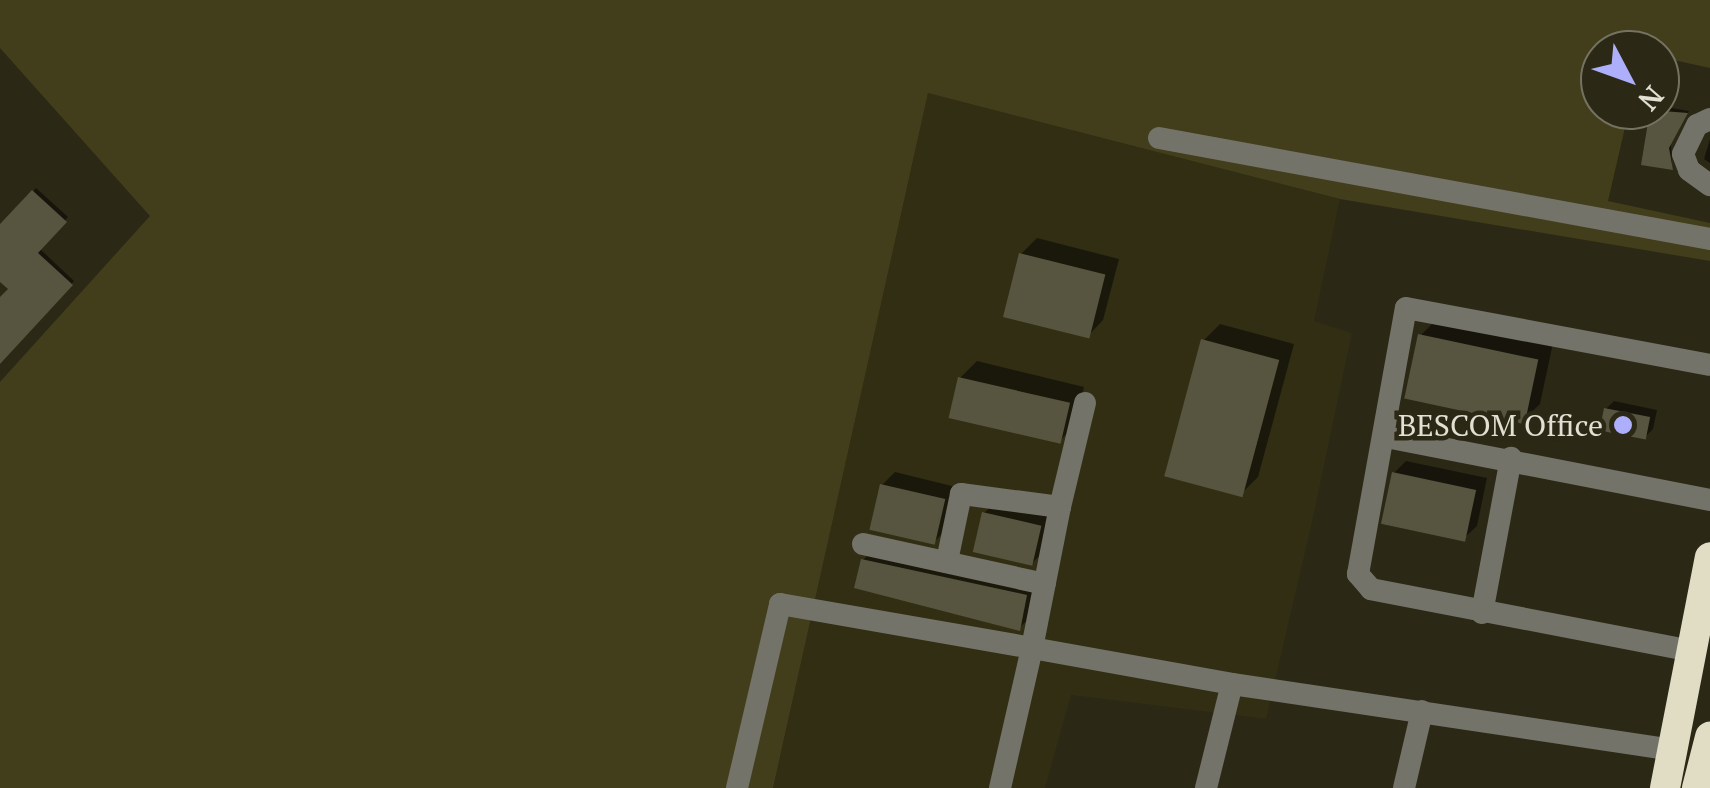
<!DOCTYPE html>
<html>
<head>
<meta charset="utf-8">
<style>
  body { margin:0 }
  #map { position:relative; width:1710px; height:788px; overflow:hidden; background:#2b2815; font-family:"PT Serif",serif }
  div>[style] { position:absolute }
  .built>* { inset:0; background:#312e13 }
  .green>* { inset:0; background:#423e1b }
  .shadow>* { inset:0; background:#0007 }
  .building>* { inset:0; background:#57553f; transform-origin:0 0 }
  .minor>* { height:22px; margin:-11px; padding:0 11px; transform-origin:11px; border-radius:11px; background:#747369 }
  .highway>* { height:30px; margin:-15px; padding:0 15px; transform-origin:15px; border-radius:15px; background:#e0ddc4 }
  .dots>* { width:28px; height:28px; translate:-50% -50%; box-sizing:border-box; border:5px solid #2b2815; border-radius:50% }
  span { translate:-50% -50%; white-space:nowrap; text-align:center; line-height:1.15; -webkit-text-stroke:9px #2b2815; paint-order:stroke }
  .poi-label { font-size:30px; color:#e1e0d3 }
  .right { translate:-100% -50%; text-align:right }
  .north { position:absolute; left:1580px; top:30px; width:100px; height:100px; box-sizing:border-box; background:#2b2815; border:2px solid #747261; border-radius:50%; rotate:131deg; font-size:28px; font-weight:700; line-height:40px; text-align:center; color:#e1e0d3 }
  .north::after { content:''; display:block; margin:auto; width:35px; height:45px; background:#adaffb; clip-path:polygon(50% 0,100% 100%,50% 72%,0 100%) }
</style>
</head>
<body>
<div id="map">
  <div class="built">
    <i style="clip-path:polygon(928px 93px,1340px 199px,1314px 321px,1352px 333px,1311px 527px,1266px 719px,1071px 695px,1045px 788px,773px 788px)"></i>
  </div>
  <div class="green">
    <i style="clip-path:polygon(0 0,1710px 0,1710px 68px,1660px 57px,1660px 50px,1600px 50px,1600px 110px,1629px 110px,1608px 201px,1710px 223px,1710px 261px,1340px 199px,928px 93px,773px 788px,0 788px,0 382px,150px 216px,0 48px)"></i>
  </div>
  <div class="shadow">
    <i style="clip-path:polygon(1660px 106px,1689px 111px,1671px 143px,1672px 167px,1644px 163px,1653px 110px)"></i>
    <i style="clip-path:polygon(1710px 139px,1710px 163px,1704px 159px)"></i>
    <i style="clip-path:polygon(36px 188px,68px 217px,39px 248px,74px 281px,0 361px,0 301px,11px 289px,0 278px,0 227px)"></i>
    <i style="clip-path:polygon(1037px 238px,1119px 259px,1103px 320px,1087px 337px,1021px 254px)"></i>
    <i style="clip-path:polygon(1437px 319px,1553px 343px,1540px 404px,1523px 420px,1420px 336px)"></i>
    <i style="clip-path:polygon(1220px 324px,1294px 344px,1258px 477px,1242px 493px,1203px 341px)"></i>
    <i style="clip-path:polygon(977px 361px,1084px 387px,1075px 425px,1059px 442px,960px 378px)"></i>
    <i style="clip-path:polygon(1614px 401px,1657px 410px,1653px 429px,1645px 437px,1606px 409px)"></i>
    <i style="clip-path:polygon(1406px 461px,1487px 478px,1477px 526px,1464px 538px,1394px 473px)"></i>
    <i style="clip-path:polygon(895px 472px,956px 487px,947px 529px,934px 542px,882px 485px)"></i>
    <i style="clip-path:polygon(997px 501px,1052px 514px,1045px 551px,1032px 563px,984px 513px)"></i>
    <i style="clip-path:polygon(875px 548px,1038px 583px,1032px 616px,1019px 628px,863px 560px)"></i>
  </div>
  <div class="building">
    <i style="clip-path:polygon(1650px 110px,1688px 113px,1669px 148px,1673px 170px,1641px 165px)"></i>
    <i style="clip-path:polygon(32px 190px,67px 222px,38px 253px,73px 285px,0 364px,0 297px,8px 289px,0 282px,0 224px)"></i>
    <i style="left:1019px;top:253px;width:89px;height:66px;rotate:14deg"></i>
    <i style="left:1418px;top:334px;width:123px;height:66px;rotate:12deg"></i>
    <i style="left:1201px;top:339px;width:81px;height:142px;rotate:15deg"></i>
    <i style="left:958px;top:377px;width:115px;height:42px;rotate:13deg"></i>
    <i style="left:1604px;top:408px;width:47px;height:23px;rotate:11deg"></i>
    <i style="left:1392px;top:472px;width:86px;height:53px;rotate:12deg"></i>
    <i style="left:880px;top:484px;width:67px;height:47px;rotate:13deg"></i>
    <i style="left:982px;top:512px;width:61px;height:41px;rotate:13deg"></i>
    <i style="clip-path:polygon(861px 559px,1027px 595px,1020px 631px,854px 588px)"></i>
  </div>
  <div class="minor">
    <i style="left:1710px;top:119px;width:14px;rotate:155deg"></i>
    <i style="left:1697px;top:125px;width:32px;rotate:116deg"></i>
    <i style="left:1683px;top:154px;width:17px;rotate:69deg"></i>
    <i style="left:1689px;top:170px;width:26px;rotate:36deg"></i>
    <i style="left:1159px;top:138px;width:560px;rotate:10.39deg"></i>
    <i style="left:1386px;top:437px;width:330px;rotate:11deg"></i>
    <i style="left:1060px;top:507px;width:107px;rotate:-76.5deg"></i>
    <i style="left:863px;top:544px;width:186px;rotate:12.4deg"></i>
    <i style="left:1482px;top:613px;width:158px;rotate:-79.4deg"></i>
    <i style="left:1692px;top:651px;width:327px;rotate:-169.1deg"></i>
    <i style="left:1371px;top:589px;width:20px;rotate:-131deg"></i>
    <i style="left:1358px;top:574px;width:270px;rotate:-79.8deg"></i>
    <i style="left:1406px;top:308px;width:309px;rotate:10.6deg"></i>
    <i style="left:737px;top:788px;width:189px;rotate:-76.8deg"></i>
    <i style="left:780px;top:604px;width:256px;rotate:9.9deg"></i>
    <i style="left:1032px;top:648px;width:144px;rotate:-78.8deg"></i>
    <i style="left:1060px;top:507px;width:100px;rotate:-172.5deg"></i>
    <i style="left:961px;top:494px;width:68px;rotate:101.8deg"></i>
    <i style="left:1000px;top:788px;width:144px;rotate:-77.1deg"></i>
    <i style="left:1032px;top:648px;width:203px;rotate:10.2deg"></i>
    <i style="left:1206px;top:788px;width:107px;rotate:-76deg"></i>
    <i style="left:1232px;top:684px;width:447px;rotate:8.5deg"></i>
    <i style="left:1404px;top:788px;width:79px;rotate:-76.8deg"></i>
  </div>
  <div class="highway">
    <i style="left:1665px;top:788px;width:235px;rotate:-79deg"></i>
    <i style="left:1697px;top:788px;width:53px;rotate:-75.7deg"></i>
  </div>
  <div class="dots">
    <i style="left:1623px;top:425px;background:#adaffb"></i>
  </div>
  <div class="poi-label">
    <span class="right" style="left:1603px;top:425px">BESCOM Office</span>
  </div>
  <div class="north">N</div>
</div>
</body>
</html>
